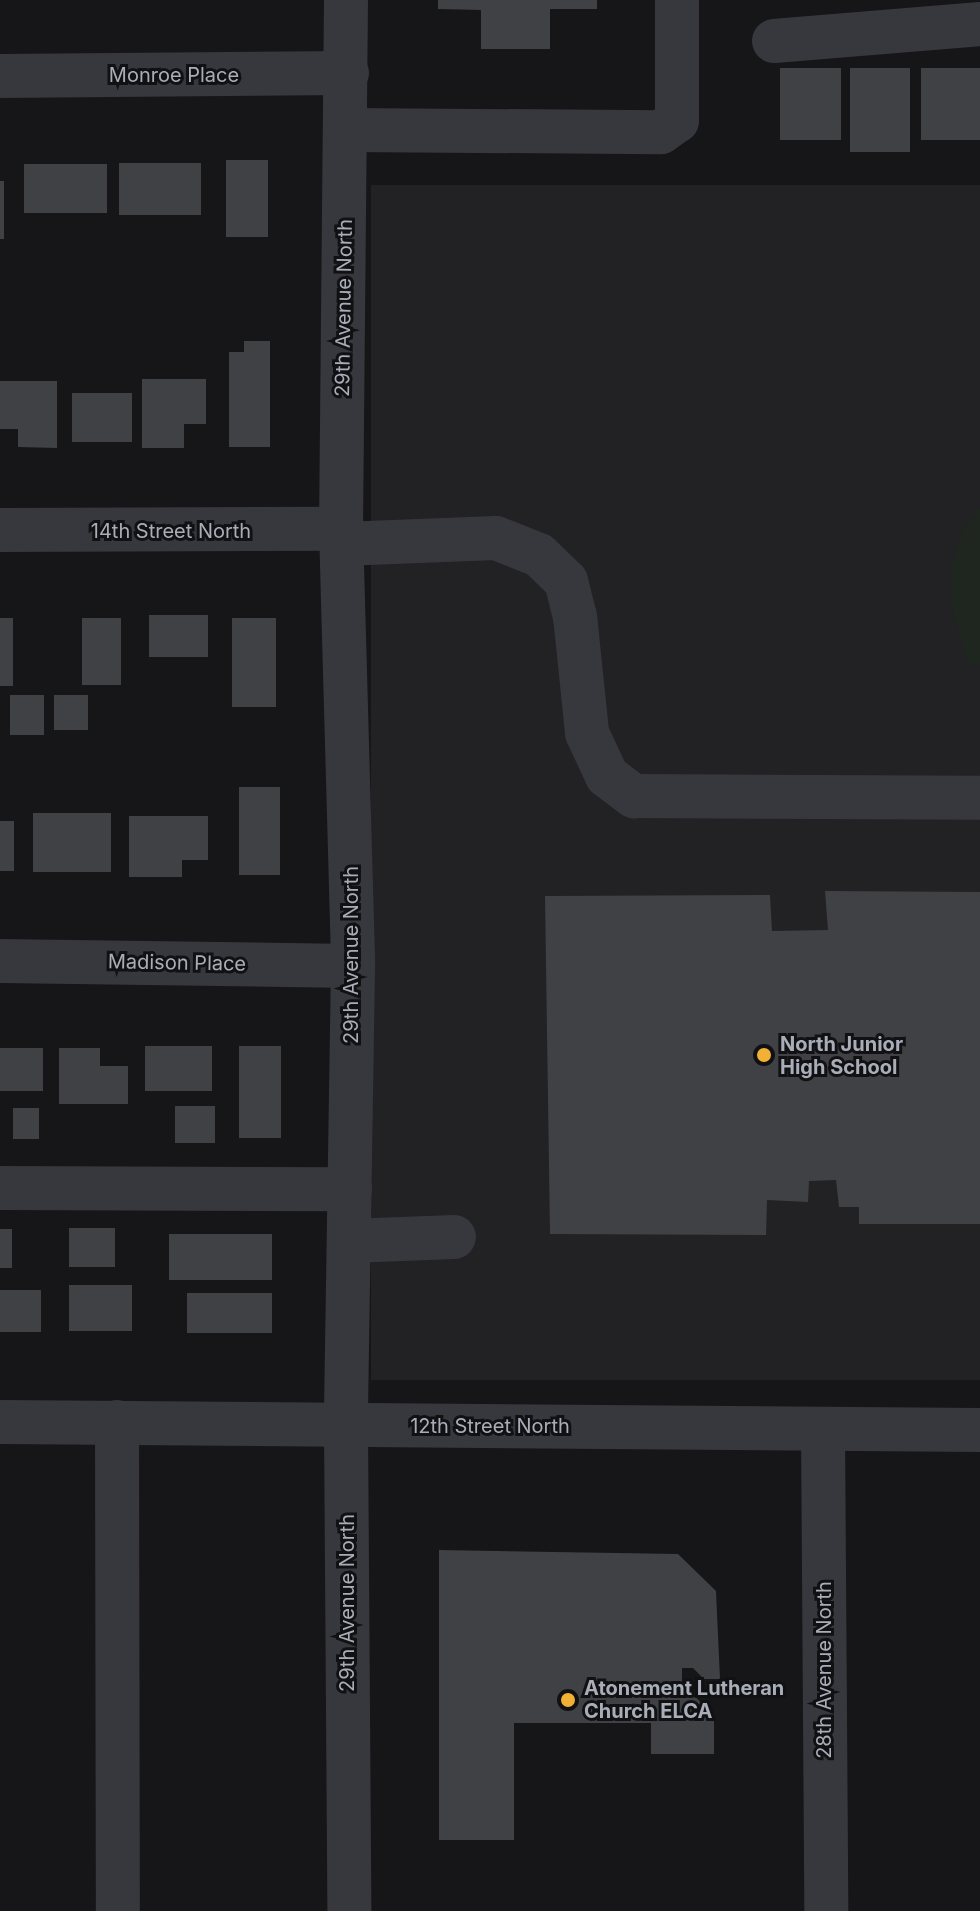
<!DOCTYPE html>
<html>
<head>
<meta charset="utf-8">
<style>
  body { margin:0 }
  #map { position:relative; width:980px; height:1911px; overflow:hidden; background:#161618; font-family:Inter,sans-serif }
  div>[style] { position:absolute }
  .built>* { inset:0; background:#222225; transform-origin:0 0 }
  .green>* { inset:0; background:#1e261f }
  .building>* { inset:0; background:#404145; transform-origin:0 0 }
  .minor>* { height:44px; margin:-22px; padding:0 22px; transform-origin:22px; border-radius:22px; background:#37383d }
  .dots>* { width:22px; height:22px; translate:-50% -50%; box-sizing:border-box; border:4px solid #111113; border-radius:50% }
  span { translate:-50% -50%; white-space:nowrap; text-align:center; line-height:1.15; -webkit-text-stroke:6px #111113; paint-order:stroke }
  .street-label { font-size:20px; color:#a8adb8 }
  .poi-label { font-size:20px; color:#a8adb8; font-weight:700 }
  .left { translate:0 -50%; text-align:left }
</style>
</head>
<body>
<div id="map">
  <div class="built">
    <i style="left:980px;top:185px;width:1195px;height:609px;rotate:90deg"></i>
  </div>
  <div class="green">
    <i style="clip-path:polygon(980px 507px,980px 665px,969px 666px,950px 601px,951px 563px,962px 532px)"></i>
  </div>
  <div class="building">
    <i style="clip-path:polygon(438px 0,597px 0,597px 9px,550px 9px,550px 49px,481px 49px,481px 10px,438px 9px)"></i>
    <i style="left:780px;top:68px;width:61px;height:72px"></i>
    <i style="left:850px;top:68px;width:60px;height:84px"></i>
    <i style="left:921px;top:68px;width:59px;height:72px"></i>
    <i style="left:226px;top:160px;width:42px;height:77px"></i>
    <i style="left:119px;top:163px;width:82px;height:52px"></i>
    <i style="left:24px;top:164px;width:83px;height:49px"></i>
    <i style="left:0;top:181px;width:4px;height:58px"></i>
    <i style="clip-path:polygon(244px 341px,270px 341px,270px 447px,229px 447px,229px 352px,244px 352px)"></i>
    <i style="clip-path:polygon(142px 379px,206px 379px,206px 424px,184px 424px,184px 448px,142px 448px)"></i>
    <i style="clip-path:polygon(0 381px,57px 381px,57px 448px,18px 447px,18px 429px,0 429px)"></i>
    <i style="left:72px;top:393px;width:60px;height:49px"></i>
    <i style="left:149px;top:615px;width:59px;height:42px"></i>
    <i style="left:0;top:618px;width:13px;height:68px"></i>
    <i style="left:82px;top:618px;width:39px;height:67px"></i>
    <i style="left:232px;top:618px;width:44px;height:89px"></i>
    <i style="left:10px;top:695px;width:34px;height:40px"></i>
    <i style="left:54px;top:695px;width:34px;height:35px"></i>
    <i style="left:239px;top:787px;width:41px;height:88px"></i>
    <i style="left:33px;top:813px;width:78px;height:59px"></i>
    <i style="clip-path:polygon(129px 816px,208px 816px,208px 860px,182px 860px,182px 877px,129px 877px)"></i>
    <i style="left:0;top:821px;width:14px;height:50px"></i>
    <i style="clip-path:polygon(825px 891px,980px 892px,980px 1224px,859px 1224px,859px 1207px,839px 1207px,836px 1180px,809px 1181px,808px 1202px,767px 1200px,766px 1235px,550px 1234px,545px 896px,770px 895px,772px 931px,828px 930px)"></i>
    <i style="left:145px;top:1046px;width:67px;height:45px"></i>
    <i style="left:239px;top:1046px;width:42px;height:92px"></i>
    <i style="left:0;top:1048px;width:43px;height:43px"></i>
    <i style="clip-path:polygon(59px 1048px,100px 1048px,100px 1066px,128px 1066px,128px 1104px,59px 1104px)"></i>
    <i style="left:175px;top:1106px;width:40px;height:37px"></i>
    <i style="left:13px;top:1108px;width:26px;height:31px"></i>
    <i style="left:69px;top:1228px;width:46px;height:39px"></i>
    <i style="left:0;top:1229px;width:12px;height:39px"></i>
    <i style="left:169px;top:1234px;width:103px;height:46px"></i>
    <i style="left:69px;top:1285px;width:63px;height:46px"></i>
    <i style="left:0;top:1290px;width:41px;height:42px"></i>
    <i style="left:187px;top:1293px;width:85px;height:40px"></i>
    <i style="clip-path:polygon(439px 1550px,678px 1554px,716px 1591px,720px 1679px,704px 1679px,693px 1668px,682px 1668px,682px 1684px,714px 1715px,714px 1754px,651px 1754px,651px 1723px,514px 1723px,514px 1840px,439px 1840px)"></i>
  </div>
  <div class="minor">
    <i style="left:346px;top:0;width:529px;rotate:90.54deg"></i>
    <i style="left:341px;top:529px;width:437px;rotate:88.4deg"></i>
    <i style="left:353px;top:966px;width:459px;rotate:90.9deg"></i>
    <i style="left:346px;top:1425px;width:486px;rotate:89.6deg"></i>
    <i style="left:774px;top:41px;width:207px;rotate:-4.7deg"></i>
    <i style="left:0;top:76px;width:347px;rotate:-0.5deg"></i>
    <i style="left:347px;top:130px;width:314px;rotate:0.4deg"></i>
    <i style="left:661px;top:132px;width:19px;rotate:-35deg"></i>
    <i style="left:677px;top:121px;width:121px;rotate:-90deg"></i>
    <i style="left:0;top:530px;width:341px;rotate:-0.2deg"></i>
    <i style="left:342px;top:544px;width:154px;rotate:-2.2deg"></i>
    <i style="left:496px;top:538px;width:46px;rotate:21.6deg"></i>
    <i style="left:539px;top:555px;width:37px;rotate:44deg"></i>
    <i style="left:566px;top:581px;width:36px;rotate:76deg"></i>
    <i style="left:575px;top:616px;width:118px;rotate:84.1deg"></i>
    <i style="left:587px;top:733px;width:47px;rotate:65.1deg"></i>
    <i style="left:607px;top:776px;width:34px;rotate:37deg"></i>
    <i style="left:634px;top:796px;width:346px;rotate:0.3deg"></i>
    <i style="left:0;top:961px;width:353px;rotate:0.8deg"></i>
    <i style="left:0;top:1188px;width:350px;rotate:0.2deg"></i>
    <i style="left:349px;top:1241px;width:105px;rotate:-2.2deg"></i>
    <i style="left:0;top:1422px;width:980px;rotate:0.47deg"></i>
    <i style="left:117px;top:1422px;width:489px;rotate:89.9deg"></i>
    <i style="left:823px;top:1429px;width:482px;rotate:89.6deg"></i>
  </div>
  <div class="dots">
    <i style="left:764px;top:1055px;background:#f2b134"></i>
    <i style="left:568px;top:1700px;background:#f2b134"></i>
  </div>
  <div class="street-label">
    <span style="left:174px;top:75px">Monroe Place</span>
    <span style="left:344px;top:308px;rotate:-89deg">29th Avenue North</span>
    <span style="left:171px;top:531px">14th Street North</span>
    <span style="left:351px;top:955px;rotate:-90deg">29th Avenue North</span>
    <span style="left:177px;top:963px;rotate:1deg">Madison Place</span>
    <span style="left:490px;top:1426px">12th Street North</span>
    <span style="left:347px;top:1603px;rotate:-90deg">29th Avenue North</span>
    <span style="left:824px;top:1670px;rotate:-90deg">28th Avenue North</span>
  </div>
  <div class="poi-label">
    <span class="left" style="left:780px;top:1056px">North Junior<br>High School</span>
    <span class="left" style="left:584px;top:1700px">Atonement Lutheran<br>Church ELCA</span>
  </div>
</div>
</body>
</html>
